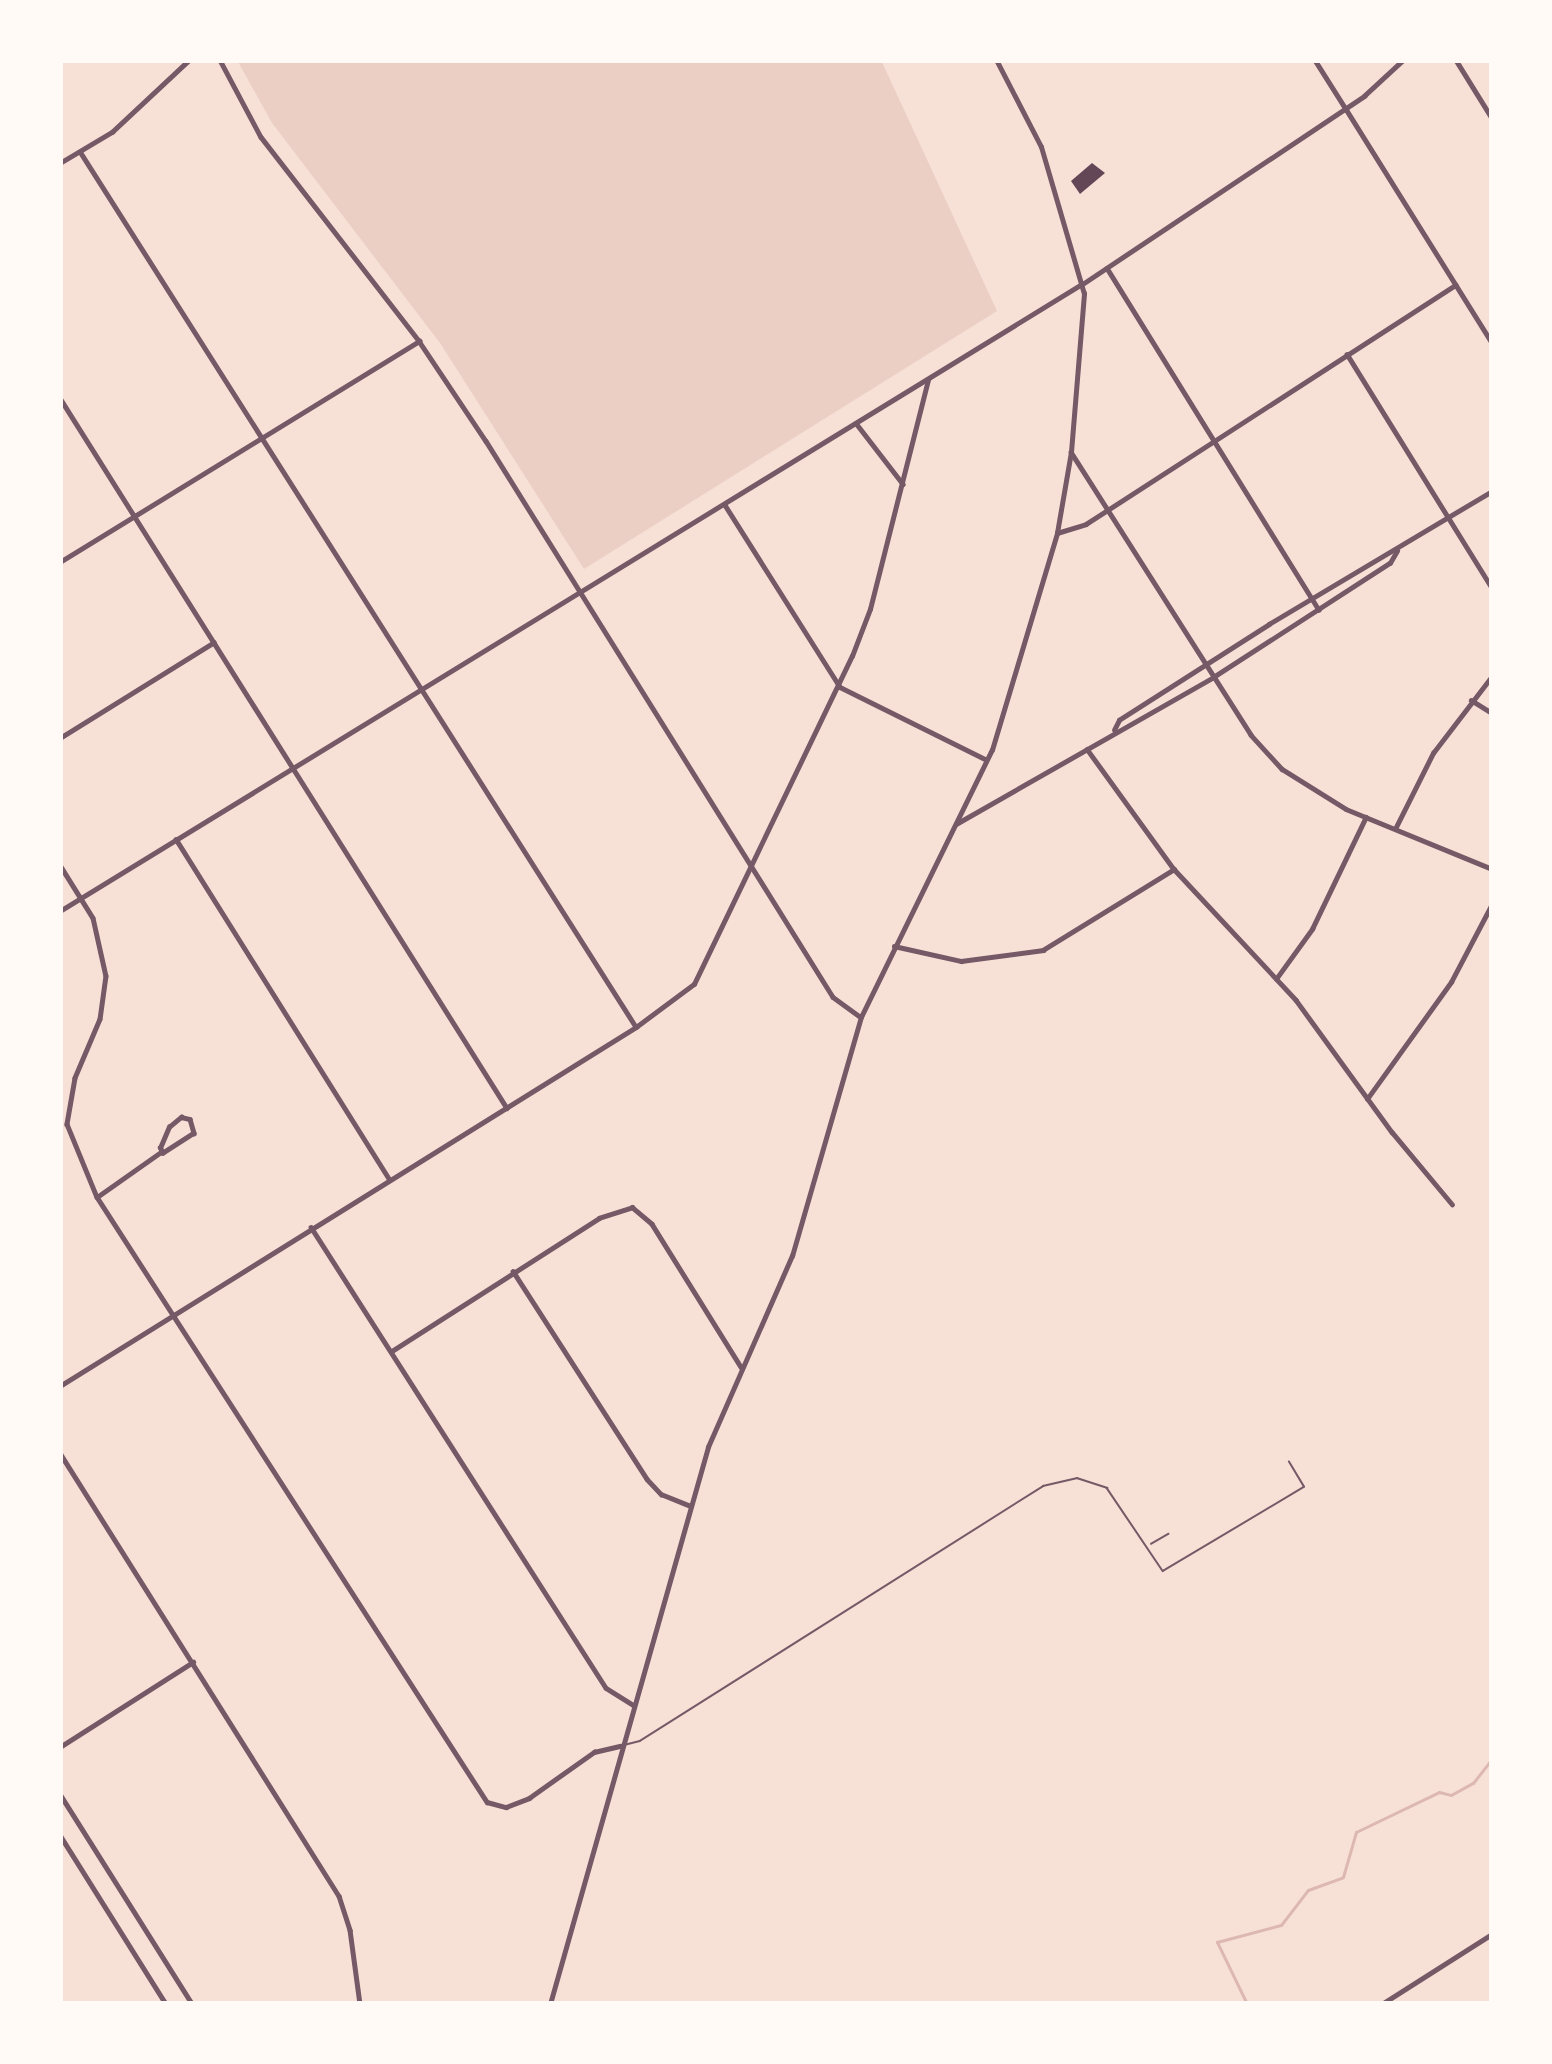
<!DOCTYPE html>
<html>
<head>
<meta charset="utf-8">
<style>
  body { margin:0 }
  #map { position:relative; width:1552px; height:2064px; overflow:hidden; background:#f7e1d7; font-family:Inter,sans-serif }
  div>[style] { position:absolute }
  .green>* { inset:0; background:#ebcfc5 }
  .stream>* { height:3px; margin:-1.5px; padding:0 1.5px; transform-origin:1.5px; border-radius:1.5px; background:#dcb8b0 }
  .building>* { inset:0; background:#644757 }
  .service>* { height:1.5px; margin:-0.75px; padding:0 0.75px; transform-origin:0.75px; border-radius:0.75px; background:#755966 }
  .minor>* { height:4.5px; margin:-2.25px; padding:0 2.25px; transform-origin:2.25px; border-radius:2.25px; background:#755966 }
  .tertiary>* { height:4.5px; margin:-2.25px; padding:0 2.25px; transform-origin:2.25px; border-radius:2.25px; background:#755966 }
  span { translate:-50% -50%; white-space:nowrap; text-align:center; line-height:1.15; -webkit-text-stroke:10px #fffaf5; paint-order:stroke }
  .frame { position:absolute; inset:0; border:63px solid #fffaf5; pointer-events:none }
</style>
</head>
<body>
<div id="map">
  <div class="green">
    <i style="clip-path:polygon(237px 60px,881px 60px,997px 311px,584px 569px,440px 343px,272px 123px)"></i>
  </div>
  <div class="stream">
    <i style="left:1247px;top:2004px;width:69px;rotate:-115.8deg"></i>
    <i style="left:1217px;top:1942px;width:66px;rotate:-14.9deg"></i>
    <i style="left:1281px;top:1925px;width:44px;rotate:-52.4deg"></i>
    <i style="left:1308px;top:1890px;width:37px;rotate:-20deg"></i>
    <i style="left:1343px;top:1877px;width:47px;rotate:-73.9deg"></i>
    <i style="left:1356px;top:1832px;width:92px;rotate:-25.7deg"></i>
    <i style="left:1439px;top:1792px;width:12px;rotate:14deg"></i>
    <i style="left:1451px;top:1795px;width:25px;rotate:-29deg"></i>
    <i style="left:1473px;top:1783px;width:31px;rotate:-52deg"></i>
  </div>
  <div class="building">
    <i style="clip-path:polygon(1092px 163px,1105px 173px,1080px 194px,1071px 181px)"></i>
  </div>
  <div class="service">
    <i style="left:1151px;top:1544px;width:20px;rotate:-30deg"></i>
    <i style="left:624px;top:1745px;width:16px;rotate:-14deg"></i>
    <i style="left:640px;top:1741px;width:477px;rotate:-32.3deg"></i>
    <i style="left:1043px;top:1486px;width:35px;rotate:-13deg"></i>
    <i style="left:1077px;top:1478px;width:32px;rotate:18deg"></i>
    <i style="left:1107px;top:1488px;width:100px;rotate:56deg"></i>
    <i style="left:1163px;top:1571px;width:164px;rotate:-30.8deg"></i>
    <i style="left:1304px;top:1487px;width:29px;rotate:-121deg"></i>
  </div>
  <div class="minor">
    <i style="left:220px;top:60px;width:87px;rotate:62deg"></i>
    <i style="left:261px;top:137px;width:258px;rotate:52.2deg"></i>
    <i style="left:419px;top:341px;width:120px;rotate:56.2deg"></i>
    <i style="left:486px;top:441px;width:655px;rotate:58.03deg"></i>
    <i style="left:833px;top:997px;width:34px;rotate:36deg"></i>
    <i style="left:1456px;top:60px;width:68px;rotate:58.2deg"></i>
    <i style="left:1346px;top:109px;width:276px;rotate:58deg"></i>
    <i style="left:81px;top:153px;width:1035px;rotate:57.58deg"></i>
    <i style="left:60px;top:163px;width:61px;rotate:-30.8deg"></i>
    <i style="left:112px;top:132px;width:105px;rotate:-43.1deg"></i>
    <i style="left:1107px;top:268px;width:402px;rotate:58.2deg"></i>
    <i style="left:1347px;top:354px;width:275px;rotate:58.2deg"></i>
    <i style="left:60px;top:398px;width:839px;rotate:57.81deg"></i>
    <i style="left:856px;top:423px;width:77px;rotate:52.4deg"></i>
    <i style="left:1071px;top:452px;width:335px;rotate:57.5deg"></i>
    <i style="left:1251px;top:735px;width:46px;rotate:47.6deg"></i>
    <i style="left:1282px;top:769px;width:75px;rotate:32deg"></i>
    <i style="left:1346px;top:809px;width:158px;rotate:22.3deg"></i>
    <i style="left:725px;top:505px;width:215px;rotate:57.7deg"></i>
    <i style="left:840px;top:687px;width:162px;rotate:26.4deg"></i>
    <i style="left:1057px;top:533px;width:30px;rotate:-17deg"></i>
    <i style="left:1086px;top:524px;width:440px;rotate:-32.9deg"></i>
    <i style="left:60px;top:562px;width:422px;rotate:-31.6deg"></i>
    <i style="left:1471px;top:700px;width:25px;rotate:32deg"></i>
    <i style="left:1114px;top:730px;width:11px;rotate:-63deg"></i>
    <i style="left:1119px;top:720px;width:178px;rotate:-32.6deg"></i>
    <i style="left:1269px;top:624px;width:260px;rotate:-30.8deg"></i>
    <i style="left:60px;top:738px;width:181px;rotate:-31.9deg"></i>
    <i style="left:1087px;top:749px;width:148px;rotate:54.1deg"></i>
    <i style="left:1174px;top:869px;width:179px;rotate:47deg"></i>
    <i style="left:1296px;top:1000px;width:163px;rotate:54deg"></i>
    <i style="left:1392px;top:1132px;width:94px;rotate:50.2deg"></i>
    <i style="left:956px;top:824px;width:298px;rotate:-29.7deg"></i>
    <i style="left:1215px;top:676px;width:208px;rotate:-32.9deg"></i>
    <i style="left:1390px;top:563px;width:14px;rotate:-60deg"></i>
    <i style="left:1396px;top:827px;width:83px;rotate:-63.4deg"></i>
    <i style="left:1433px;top:753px;width:97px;rotate:-52.5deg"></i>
    <i style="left:176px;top:839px;width:401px;rotate:57.9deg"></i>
    <i style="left:60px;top:865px;width:62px;rotate:58.1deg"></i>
    <i style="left:93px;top:918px;width:59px;rotate:77.4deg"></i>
    <i style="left:106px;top:976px;width:43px;rotate:97.9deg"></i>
    <i style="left:100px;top:1019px;width:64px;rotate:113deg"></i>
    <i style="left:75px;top:1078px;width:47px;rotate:99.9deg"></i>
    <i style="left:67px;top:1124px;width:79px;rotate:67.7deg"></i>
    <i style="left:97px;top:1197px;width:720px;rotate:57.19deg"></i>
    <i style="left:487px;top:1802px;width:20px;rotate:15deg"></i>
    <i style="left:506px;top:1807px;width:25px;rotate:-21deg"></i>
    <i style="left:529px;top:1798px;width:80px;rotate:-35.3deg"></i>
    <i style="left:594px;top:1752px;width:27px;rotate:-13deg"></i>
    <i style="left:60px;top:911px;width:1199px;rotate:-31.53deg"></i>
    <i style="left:894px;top:946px;width:69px;rotate:12.6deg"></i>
    <i style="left:961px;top:961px;width:83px;rotate:-7.6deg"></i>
    <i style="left:1043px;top:950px;width:154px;rotate:-31.7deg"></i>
    <i style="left:1276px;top:979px;width:62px;rotate:-54.2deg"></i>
    <i style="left:1312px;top:929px;width:124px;rotate:-64.3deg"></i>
    <i style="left:1367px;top:1099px;width:144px;rotate:-54.3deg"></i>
    <i style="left:1451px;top:982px;width:88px;rotate:-62.3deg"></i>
    <i style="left:181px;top:1117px;width:9px;rotate:13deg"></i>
    <i style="left:190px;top:1119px;width:15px;rotate:74deg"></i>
    <i style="left:194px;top:1133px;width:37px;rotate:147deg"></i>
    <i style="left:163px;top:1153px;width:6px;rotate:-121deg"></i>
    <i style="left:160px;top:1148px;width:23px;rotate:-67deg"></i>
    <i style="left:169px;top:1127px;width:16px;rotate:-40deg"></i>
    <i style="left:97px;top:1197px;width:78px;rotate:-35.1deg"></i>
    <i style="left:311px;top:1227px;width:547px;rotate:57.38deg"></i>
    <i style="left:606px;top:1688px;width:32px;rotate:32deg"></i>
    <i style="left:513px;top:1271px;width:247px;rotate:57.2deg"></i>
    <i style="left:647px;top:1479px;width:21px;rotate:47deg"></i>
    <i style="left:661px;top:1494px;width:32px;rotate:22deg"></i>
    <i style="left:392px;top:1351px;width:246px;rotate:-32.7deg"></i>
    <i style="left:599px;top:1218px;width:35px;rotate:-18deg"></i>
    <i style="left:632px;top:1207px;width:26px;rotate:40deg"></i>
    <i style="left:652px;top:1224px;width:168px;rotate:58.1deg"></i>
    <i style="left:60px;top:1386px;width:679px;rotate:-31.93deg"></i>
    <i style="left:636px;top:1027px;width:72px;rotate:-36.6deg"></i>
    <i style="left:694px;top:984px;width:364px;rotate:-64.3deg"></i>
    <i style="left:852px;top:656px;width:50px;rotate:-69deg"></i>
    <i style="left:870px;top:609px;width:237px;rotate:-75.8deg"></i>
    <i style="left:60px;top:1453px;width:524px;rotate:57.8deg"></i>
    <i style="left:339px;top:1896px;width:36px;rotate:72deg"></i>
    <i style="left:350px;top:1930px;width:75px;rotate:82.3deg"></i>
    <i style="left:60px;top:1747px;width:158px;rotate:-32.6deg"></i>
    <i style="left:60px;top:1794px;width:248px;rotate:57.8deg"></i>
    <i style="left:60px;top:1835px;width:199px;rotate:57.9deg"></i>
  </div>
  <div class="tertiary">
    <i style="left:1315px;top:60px;width:58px;rotate:57.7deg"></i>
    <i style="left:1084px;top:283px;width:337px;rotate:-33.7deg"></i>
    <i style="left:1364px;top:96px;width:53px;rotate:-42.7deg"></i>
    <i style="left:550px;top:2004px;width:579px;rotate:-74.16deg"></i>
    <i style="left:708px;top:1447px;width:209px;rotate:-66.3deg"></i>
    <i style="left:792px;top:1256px;width:249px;rotate:-73.9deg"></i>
    <i style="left:861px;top:1017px;width:297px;rotate:-63.9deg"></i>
    <i style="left:992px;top:750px;width:227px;rotate:-73.3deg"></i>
    <i style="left:1057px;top:533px;width:82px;rotate:-80.2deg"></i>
    <i style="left:1071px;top:452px;width:159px;rotate:-85.3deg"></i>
    <i style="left:1084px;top:294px;width:153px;rotate:-106.3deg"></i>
    <i style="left:1041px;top:147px;width:98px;rotate:-117.3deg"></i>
    <i style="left:1382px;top:2004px;width:130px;rotate:-32.5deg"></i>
  </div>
  <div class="frame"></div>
</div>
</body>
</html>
